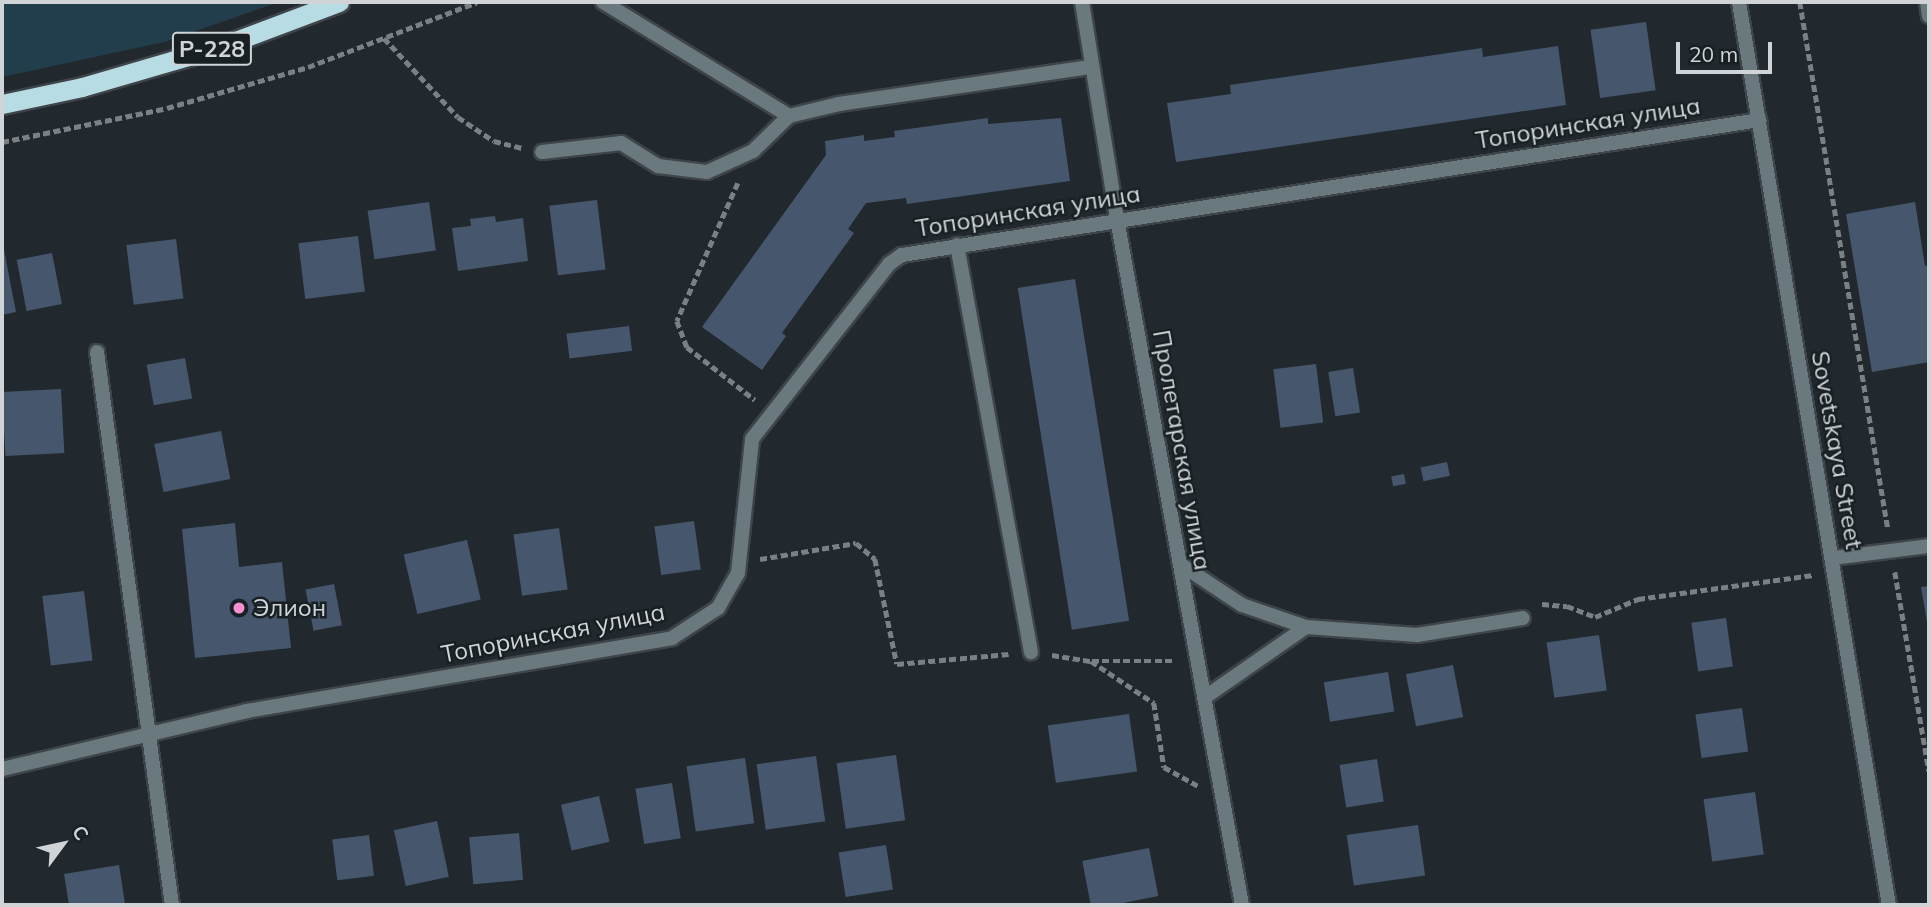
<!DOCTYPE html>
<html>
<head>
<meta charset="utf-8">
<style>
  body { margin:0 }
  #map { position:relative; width:1931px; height:907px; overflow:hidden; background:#22292e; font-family:Mulish,sans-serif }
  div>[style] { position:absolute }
  .green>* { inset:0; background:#223e4d }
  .building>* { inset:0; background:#46576d; transform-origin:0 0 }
  .path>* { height:4.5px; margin-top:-2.25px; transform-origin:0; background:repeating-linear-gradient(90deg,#7a8084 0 7px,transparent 0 10.5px) }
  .roads { filter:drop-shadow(2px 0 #3e4449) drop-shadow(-2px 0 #3e4449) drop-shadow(0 2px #3e4449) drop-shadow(0 -2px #3e4449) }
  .service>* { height:14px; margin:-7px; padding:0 7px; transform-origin:7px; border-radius:7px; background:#6a797d }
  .minor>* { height:14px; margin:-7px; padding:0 7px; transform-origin:7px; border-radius:7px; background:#6a797d }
  .tertiary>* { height:14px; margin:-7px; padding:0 7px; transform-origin:7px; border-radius:7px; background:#6a797d }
  .trunk>* { height:19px; margin:-9.5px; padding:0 9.5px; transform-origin:9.5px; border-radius:9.5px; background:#b8dce3 }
  .dots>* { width:19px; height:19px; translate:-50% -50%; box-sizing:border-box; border:4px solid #182024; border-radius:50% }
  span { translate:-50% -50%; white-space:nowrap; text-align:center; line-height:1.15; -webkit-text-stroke:5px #182024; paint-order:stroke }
  .shield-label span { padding:2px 5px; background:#182024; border:2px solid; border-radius:5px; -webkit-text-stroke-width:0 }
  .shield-label { font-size:23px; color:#d0d4d7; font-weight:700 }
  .street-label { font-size:24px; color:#d0d4d7 }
  .poi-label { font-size:24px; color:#d0d4d7 }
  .left { translate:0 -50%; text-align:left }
  .frame { position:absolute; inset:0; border:4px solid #d0d4d7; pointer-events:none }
  .north { position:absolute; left:28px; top:809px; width:70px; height:70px; -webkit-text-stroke:5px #182024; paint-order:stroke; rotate:57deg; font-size:19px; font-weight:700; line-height:28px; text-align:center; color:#d0d4d7 }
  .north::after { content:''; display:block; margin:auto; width:24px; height:32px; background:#d0d4d7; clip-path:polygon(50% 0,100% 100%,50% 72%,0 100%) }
  .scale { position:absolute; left:1676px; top:42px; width:96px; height:32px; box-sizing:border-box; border:4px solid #d0d4d7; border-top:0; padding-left:9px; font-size:21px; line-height:24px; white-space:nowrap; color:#d0d4d7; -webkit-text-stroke:5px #182024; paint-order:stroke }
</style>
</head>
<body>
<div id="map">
  <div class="green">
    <i style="clip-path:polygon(2px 2px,279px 2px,164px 42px,2px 77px)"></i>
  </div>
  <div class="building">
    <i style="left:1646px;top:22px;width:69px;height:56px;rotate:82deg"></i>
    <i style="clip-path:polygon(1558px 46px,1566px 105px,1176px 162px,1167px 103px,1231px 94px,1230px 85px,1482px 48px,1483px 57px)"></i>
    <i style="clip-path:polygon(988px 118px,988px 124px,1061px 118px,1070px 181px,907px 204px,906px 198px,866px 203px,848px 229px,854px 233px,782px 333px,786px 336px,762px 370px,702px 327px,826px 155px,825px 141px,864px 135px,864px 141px,895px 137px,894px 131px)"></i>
    <i style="left:597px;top:200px;width:70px;height:48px;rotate:83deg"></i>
    <i style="left:429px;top:202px;width:49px;height:62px;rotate:82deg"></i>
    <i style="clip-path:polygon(1915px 202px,1925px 266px,1929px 265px,1929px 362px,1872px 372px,1846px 214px)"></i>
    <i style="clip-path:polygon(495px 216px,496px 222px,523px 218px,528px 261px,458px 271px,452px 228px,471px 226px,470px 219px)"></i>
    <i style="left:358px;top:236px;width:56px;height:60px;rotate:83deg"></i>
    <i style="left:176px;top:239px;width:60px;height:50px;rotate:83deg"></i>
    <i style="clip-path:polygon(4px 250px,16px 312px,2px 315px,2px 251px)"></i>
    <i style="left:52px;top:253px;width:52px;height:36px;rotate:79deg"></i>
    <i style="left:1075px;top:279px;width:346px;height:58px;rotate:81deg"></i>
    <i style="left:629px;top:326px;width:25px;height:63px;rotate:83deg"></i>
    <i style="left:185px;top:358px;width:41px;height:39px;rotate:80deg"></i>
    <i style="left:1316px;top:364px;width:59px;height:43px;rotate:83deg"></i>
    <i style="left:1353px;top:368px;width:45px;height:25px;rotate:81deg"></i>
    <i style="left:61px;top:389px;width:64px;height:59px;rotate:87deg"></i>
    <i style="left:221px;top:431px;width:49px;height:68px;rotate:79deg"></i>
    <i style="left:1447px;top:462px;width:14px;height:27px;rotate:78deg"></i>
    <i style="left:1404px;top:474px;width:10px;height:13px;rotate:79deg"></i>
    <i style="left:694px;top:521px;width:49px;height:40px;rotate:82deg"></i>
    <i style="clip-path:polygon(235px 523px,239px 567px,282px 562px,291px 648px,195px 658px,182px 529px)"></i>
    <i style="left:559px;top:528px;width:62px;height:46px;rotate:82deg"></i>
    <i style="left:467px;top:540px;width:61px;height:65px;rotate:77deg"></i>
    <i style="left:334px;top:584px;width:42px;height:29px;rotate:79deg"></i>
    <i style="clip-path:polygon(1929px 586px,1929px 627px,1928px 628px,1921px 587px)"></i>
    <i style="left:84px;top:591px;width:70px;height:42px;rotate:83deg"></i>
    <i style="left:1726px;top:618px;width:49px;height:35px;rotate:82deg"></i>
    <i style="left:1599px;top:635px;width:56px;height:53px;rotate:82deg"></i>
    <i style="left:1453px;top:665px;width:53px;height:48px;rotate:79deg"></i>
    <i style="left:1388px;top:672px;width:40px;height:65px;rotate:81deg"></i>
    <i style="left:1742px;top:708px;width:44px;height:47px;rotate:82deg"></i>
    <i style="left:1129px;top:714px;width:58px;height:82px;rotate:82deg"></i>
    <i style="left:896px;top:755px;width:66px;height:60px;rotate:82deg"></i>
    <i style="left:816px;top:756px;width:66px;height:60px;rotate:82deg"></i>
    <i style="left:745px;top:758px;width:66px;height:59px;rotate:82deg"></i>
    <i style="left:1377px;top:759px;width:43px;height:38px;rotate:81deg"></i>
    <i style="left:672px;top:783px;width:56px;height:37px;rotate:81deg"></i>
    <i style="left:1755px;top:792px;width:63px;height:52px;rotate:82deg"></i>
    <i style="left:599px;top:796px;width:47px;height:39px;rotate:77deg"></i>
    <i style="left:437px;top:821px;width:57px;height:44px;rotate:78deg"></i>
    <i style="left:1418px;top:825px;width:51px;height:72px;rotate:82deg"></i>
    <i style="left:519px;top:833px;width:47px;height:50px;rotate:85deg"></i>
    <i style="left:369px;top:835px;width:41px;height:37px;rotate:83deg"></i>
    <i style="left:886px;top:845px;width:45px;height:48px;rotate:81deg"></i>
    <i style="left:1149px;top:848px;width:49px;height:68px;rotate:79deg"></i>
    <i style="clip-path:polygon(119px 865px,125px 904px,69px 905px,64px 874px)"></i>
  </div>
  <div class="path">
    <i style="left:1800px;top:2px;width:534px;rotate:80.52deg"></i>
    <i style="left:384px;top:38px;width:108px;rotate:46.9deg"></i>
    <i style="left:458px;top:117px;width:43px;rotate:33.7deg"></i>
    <i style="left:494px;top:141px;width:30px;rotate:14deg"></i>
    <i style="left:2px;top:142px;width:168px;rotate:-11.6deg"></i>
    <i style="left:167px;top:108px;width:147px;rotate:-16.2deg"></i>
    <i style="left:308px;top:67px;width:181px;rotate:-21deg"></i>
    <i style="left:738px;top:183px;width:151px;rotate:113.8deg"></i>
    <i style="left:677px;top:321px;width:28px;rotate:69deg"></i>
    <i style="left:687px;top:347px;width:86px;rotate:37.9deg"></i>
    <i style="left:760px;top:559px;width:97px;rotate:-9.5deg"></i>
    <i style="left:856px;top:543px;width:25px;rotate:40deg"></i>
    <i style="left:875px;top:559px;width:107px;rotate:78.2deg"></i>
    <i style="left:897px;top:664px;width:112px;rotate:-5.1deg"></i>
    <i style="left:1895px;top:572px;width:202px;rotate:80.3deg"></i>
    <i style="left:1542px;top:604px;width:25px;rotate:5deg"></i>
    <i style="left:1567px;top:606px;width:30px;rotate:21deg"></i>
    <i style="left:1595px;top:617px;width:47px;rotate:-22.7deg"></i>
    <i style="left:1638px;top:599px;width:177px;rotate:-7.8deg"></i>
    <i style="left:1052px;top:655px;width:39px;rotate:9deg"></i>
    <i style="left:1091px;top:661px;width:76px;rotate:33.7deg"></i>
    <i style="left:1154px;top:703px;width:65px;rotate:81.1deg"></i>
    <i style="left:1164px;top:767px;width:39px;rotate:29deg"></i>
    <i style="left:1092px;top:661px;width:82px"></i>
  </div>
  <div class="roads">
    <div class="service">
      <i style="left:603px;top:2px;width:218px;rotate:31.5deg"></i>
      <i style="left:1927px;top:2px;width:14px;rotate:82deg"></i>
      <i style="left:542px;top:152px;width:80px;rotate:-6.5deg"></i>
      <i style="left:621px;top:143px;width:44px;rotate:31.9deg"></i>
      <i style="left:658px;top:166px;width:49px;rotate:7deg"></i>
      <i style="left:707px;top:172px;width:51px;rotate:-24.5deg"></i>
      <i style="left:753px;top:151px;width:50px;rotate:-44.2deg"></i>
      <i style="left:789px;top:116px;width:51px;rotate:-13.5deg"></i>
      <i style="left:839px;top:104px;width:255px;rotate:-8.4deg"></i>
      <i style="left:957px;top:245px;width:414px;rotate:79.7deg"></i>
      <i style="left:97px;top:352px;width:558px;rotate:82.28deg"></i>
      <i style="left:1180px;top:564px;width:74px;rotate:33.5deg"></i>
      <i style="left:1242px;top:605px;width:68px;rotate:19deg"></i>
      <i style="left:1306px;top:627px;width:124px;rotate:145.2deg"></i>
      <i style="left:1306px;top:627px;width:111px;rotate:4.1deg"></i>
      <i style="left:1417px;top:635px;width:107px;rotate:-9.1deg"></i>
    </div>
    <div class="minor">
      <i style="left:1739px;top:2px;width:915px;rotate:80.57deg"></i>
      <i style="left:1833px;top:558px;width:97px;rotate:-7.1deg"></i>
      <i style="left:2px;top:769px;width:252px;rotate:-13.3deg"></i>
      <i style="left:247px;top:711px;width:431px;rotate:-9.7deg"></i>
      <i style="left:672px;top:638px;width:55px;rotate:-33.1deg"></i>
      <i style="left:718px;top:608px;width:40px;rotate:-60.3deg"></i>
      <i style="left:738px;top:573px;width:135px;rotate:-84deg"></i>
      <i style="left:752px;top:439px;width:222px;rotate:-51.9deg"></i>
      <i style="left:889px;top:264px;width:16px;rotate:-35deg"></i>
      <i style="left:902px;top:255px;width:868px;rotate:-8.95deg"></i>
    </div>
    <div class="tertiary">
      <i style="left:1082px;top:2px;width:220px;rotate:80.8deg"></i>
      <i style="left:1117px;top:219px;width:697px;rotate:79.67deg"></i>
    </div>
    <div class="trunk">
      <i style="left:2px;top:104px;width:82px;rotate:-12deg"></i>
      <i style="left:82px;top:87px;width:146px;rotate:-16.3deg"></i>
      <i style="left:222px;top:46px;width:125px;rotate:-20.6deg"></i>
    </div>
  </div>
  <div class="dots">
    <i style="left:239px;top:608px;background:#f690d1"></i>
  </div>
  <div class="shield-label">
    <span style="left:212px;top:49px">Р-228</span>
  </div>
  <div class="street-label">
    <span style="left:1588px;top:123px;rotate:-9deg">Топоринская улица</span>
    <span style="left:1028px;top:211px;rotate:-9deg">Топоринская улица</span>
    <span style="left:1182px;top:450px;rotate:80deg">Пролетарская улица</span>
    <span style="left:1837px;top:450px;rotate:80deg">Sovetskaya Street</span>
    <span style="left:553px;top:633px;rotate:-11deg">Топоринская улица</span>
  </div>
  <div class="poi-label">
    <span class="left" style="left:253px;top:608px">Элион</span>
  </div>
  <div class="frame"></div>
  <div class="north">С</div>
  <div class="scale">20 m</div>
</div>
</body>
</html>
